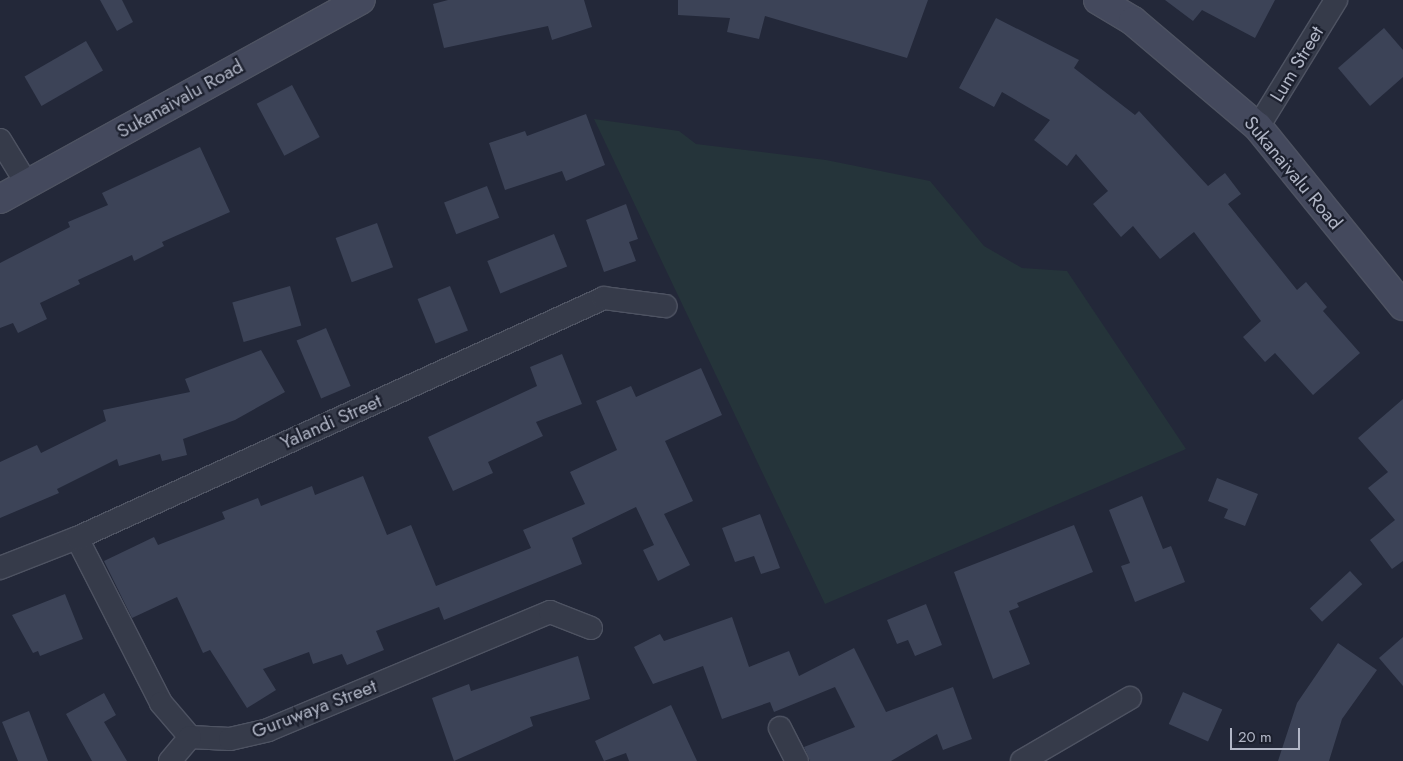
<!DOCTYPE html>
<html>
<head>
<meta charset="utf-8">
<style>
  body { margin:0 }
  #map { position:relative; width:1403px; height:761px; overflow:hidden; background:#232839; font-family:Jost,sans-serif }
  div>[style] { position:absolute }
  .green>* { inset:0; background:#25343a }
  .building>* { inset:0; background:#3c4357; transform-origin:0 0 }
  .roads { filter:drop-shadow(1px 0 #4e5362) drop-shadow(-1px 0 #4e5362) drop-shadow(0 1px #4e5362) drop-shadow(0 -1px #4e5362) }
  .minor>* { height:22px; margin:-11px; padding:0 11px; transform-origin:11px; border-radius:11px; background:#363b4a }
  .secondary>* { height:28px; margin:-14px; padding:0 14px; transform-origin:14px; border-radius:14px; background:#44495d }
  span { translate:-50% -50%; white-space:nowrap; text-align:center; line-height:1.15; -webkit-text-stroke:4.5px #1c202e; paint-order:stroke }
  .street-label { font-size:19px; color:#b1b6c6 }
  .scale { position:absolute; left:1230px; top:728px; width:70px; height:22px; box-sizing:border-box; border:2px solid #b1b6c6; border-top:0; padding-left:6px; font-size:15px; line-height:18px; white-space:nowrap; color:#b1b6c6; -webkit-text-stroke:4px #1c202e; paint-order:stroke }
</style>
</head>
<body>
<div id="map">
  <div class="green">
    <i style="clip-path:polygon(594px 119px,679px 131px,696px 144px,826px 160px,930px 181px,984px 246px,1022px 268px,1067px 271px,1186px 449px,825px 604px)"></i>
  </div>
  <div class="building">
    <i style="clip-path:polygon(100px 0,122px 0,133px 22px,117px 31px)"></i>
    <i style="clip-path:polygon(448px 0,584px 0,592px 27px,552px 40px,548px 26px,444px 48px,433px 4px)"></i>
    <i style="clip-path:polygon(678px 0,928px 0,907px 58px,765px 16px,759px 39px,727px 32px,730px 18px,678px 15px)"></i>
    <i style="clip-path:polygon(1165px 0,1275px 0,1255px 38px,1202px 10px,1193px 21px)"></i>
    <i style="clip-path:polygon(996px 18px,1079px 60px,1074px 68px,1135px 115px,1139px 111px,1208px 186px,1225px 173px,1241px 194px,1228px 204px,1297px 290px,1306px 282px,1327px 307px,1323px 311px,1360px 353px,1313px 395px,1275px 353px,1265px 362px,1243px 337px,1261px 321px,1194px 232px,1160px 259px,1133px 226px,1121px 237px,1093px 204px,1108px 191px,1076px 154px,1067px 166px,1034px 140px,1050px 120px,1002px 92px,994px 107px,959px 88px)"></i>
    <i style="clip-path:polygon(1384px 28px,1403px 50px,1403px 77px,1370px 106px,1338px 68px)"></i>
    <i style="left:86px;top:41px;width:34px;height:71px;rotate:60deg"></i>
    <i style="left:292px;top:85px;width:59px;height:40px;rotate:62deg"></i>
    <i style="clip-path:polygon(586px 114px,605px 165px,566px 181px,562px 171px,505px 190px,489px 143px,525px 131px,527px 136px)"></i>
    <i style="clip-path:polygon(200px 147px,230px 212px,162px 242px,164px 246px,134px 261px,132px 255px,78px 280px,80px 284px,40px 303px,47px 319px,18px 333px,13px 323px,0 328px,0 263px,70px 227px,68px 222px,108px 205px,102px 193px)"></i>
    <i style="left:487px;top:186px;width:34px;height:46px;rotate:69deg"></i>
    <i style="clip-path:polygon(626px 204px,638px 239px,629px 242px,636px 261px,604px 272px,586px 220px)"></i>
    <i style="left:377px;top:223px;width:47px;height:44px;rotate:70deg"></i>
    <i style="left:554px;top:234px;width:35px;height:72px;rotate:68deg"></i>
    <i style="left:290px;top:286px;width:41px;height:60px;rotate:74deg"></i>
    <i style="left:450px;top:286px;width:48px;height:35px;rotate:68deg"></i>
    <i style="left:326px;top:328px;width:63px;height:32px;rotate:67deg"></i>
    <i style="clip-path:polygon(261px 350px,285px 392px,235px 420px,183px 439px,187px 455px,162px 461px,160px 454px,119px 466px,117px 459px,57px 489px,59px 493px,0 518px,0 462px,37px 445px,41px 453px,106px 421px,103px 410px,190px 392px,185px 379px)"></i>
    <i style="clip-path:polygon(562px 354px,582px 404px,536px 422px,543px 436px,488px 462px,493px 473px,453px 491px,428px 437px,537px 386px,530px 367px)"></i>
    <i style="clip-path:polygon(701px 368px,722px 415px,665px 441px,693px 501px,664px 514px,690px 565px,658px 581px,643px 550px,654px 545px,636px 507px,572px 538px,582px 564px,444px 620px,439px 607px,376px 631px,384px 650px,347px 665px,342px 654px,313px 664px,309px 652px,263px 669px,276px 690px,247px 708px,210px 650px,203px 653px,177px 597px,132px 618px,104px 561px,154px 537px,158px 545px,225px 519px,222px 512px,258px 498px,261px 506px,312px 486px,315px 495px,363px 476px,387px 535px,411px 525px,436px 586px,531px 548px,523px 530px,585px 504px,570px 472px,617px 450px,596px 401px,631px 386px,636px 397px)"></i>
    <i style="clip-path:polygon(1403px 399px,1403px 561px,1392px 569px,1370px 540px,1395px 520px,1368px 488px,1388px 472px,1358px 438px)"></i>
    <i style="clip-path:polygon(1217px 478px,1258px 494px,1245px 526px,1224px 518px,1228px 509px,1208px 501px)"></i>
    <i style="clip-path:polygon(1142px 496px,1163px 549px,1171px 546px,1185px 582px,1135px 602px,1121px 566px,1130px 563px,1109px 510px)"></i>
    <i style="clip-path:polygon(760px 514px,780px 568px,761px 574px,754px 556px,735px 562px,722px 528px)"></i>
    <i style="clip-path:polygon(1074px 525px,1093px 572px,1017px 603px,1019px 607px,1009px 611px,1030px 664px,993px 679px,954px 572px)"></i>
    <i style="left:1350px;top:571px;width:18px;height:55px;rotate:47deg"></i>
    <i style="clip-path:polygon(65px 594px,83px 639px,40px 656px,38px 651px,33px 653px,12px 615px)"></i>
    <i style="clip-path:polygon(926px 604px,942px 645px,915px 656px,908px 640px,897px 644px,887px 620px)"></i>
    <i style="clip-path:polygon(732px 617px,749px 667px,789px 651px,799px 676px,854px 648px,886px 712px,953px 687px,972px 739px,943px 750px,937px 734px,891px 761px,810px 761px,804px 747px,855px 727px,835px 687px,774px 712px,770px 702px,722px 719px,703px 666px,653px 684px,634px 647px,660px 634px,664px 641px)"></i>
    <i style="clip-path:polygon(1403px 637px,1403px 686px,1379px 658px)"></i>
    <i style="clip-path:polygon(1338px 643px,1377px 670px,1342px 719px,1329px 761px,1278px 761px,1297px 703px)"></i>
    <i style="clip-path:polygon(578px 656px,590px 699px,530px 717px,533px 726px,454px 761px,432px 698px,469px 684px,471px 691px)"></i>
    <i style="left:1183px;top:692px;width:43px;height:35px;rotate:24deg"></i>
    <i style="clip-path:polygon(104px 693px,116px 715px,104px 722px,127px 761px,92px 761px,66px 714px)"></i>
    <i style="clip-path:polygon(671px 705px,697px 761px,629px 761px,626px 753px,604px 761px,595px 741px)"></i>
    <i style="clip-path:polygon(29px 711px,40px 740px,48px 761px,18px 761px,2px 722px)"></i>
  </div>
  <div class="roads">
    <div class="minor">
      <i style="left:1258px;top:127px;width:149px;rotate:-58.4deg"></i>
      <i style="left:0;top:140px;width:52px;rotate:58.5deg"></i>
      <i style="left:77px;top:538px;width:185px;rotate:63deg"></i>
      <i style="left:161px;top:703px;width:45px;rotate:49.5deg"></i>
      <i style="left:190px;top:737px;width:40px;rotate:2.9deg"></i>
      <i style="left:230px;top:739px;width:39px;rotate:-13deg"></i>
      <i style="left:268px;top:730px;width:306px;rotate:-22.7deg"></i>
      <i style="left:550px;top:612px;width:44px;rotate:21.3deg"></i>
      <i style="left:0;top:568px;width:83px;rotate:-21.3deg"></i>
      <i style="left:77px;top:538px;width:579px;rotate:-24.48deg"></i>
      <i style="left:604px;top:298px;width:62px;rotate:7.5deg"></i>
      <i style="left:780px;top:728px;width:37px;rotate:63deg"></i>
      <i style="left:170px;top:761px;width:31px;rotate:-50deg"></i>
      <i style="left:1022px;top:761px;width:125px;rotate:-30.3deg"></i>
    </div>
    <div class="secondary">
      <i style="left:1098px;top:0;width:41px;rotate:31deg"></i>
      <i style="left:1133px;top:21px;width:164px;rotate:40.3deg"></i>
      <i style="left:1258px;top:127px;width:230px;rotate:51deg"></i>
      <i style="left:0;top:199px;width:412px;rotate:-28.9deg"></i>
    </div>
  </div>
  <div class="street-label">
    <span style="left:1297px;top:64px;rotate:-59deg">Lum Street</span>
    <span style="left:180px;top:99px;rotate:-29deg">Sukanaivalu Road</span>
    <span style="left:1293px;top:173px;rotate:50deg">Sukanaivalu Road</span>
    <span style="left:331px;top:422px;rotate:-24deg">Yalandi Street</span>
    <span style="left:314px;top:709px;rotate:-21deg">Guruwaya Street</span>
  </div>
  <div class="scale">20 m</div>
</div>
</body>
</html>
